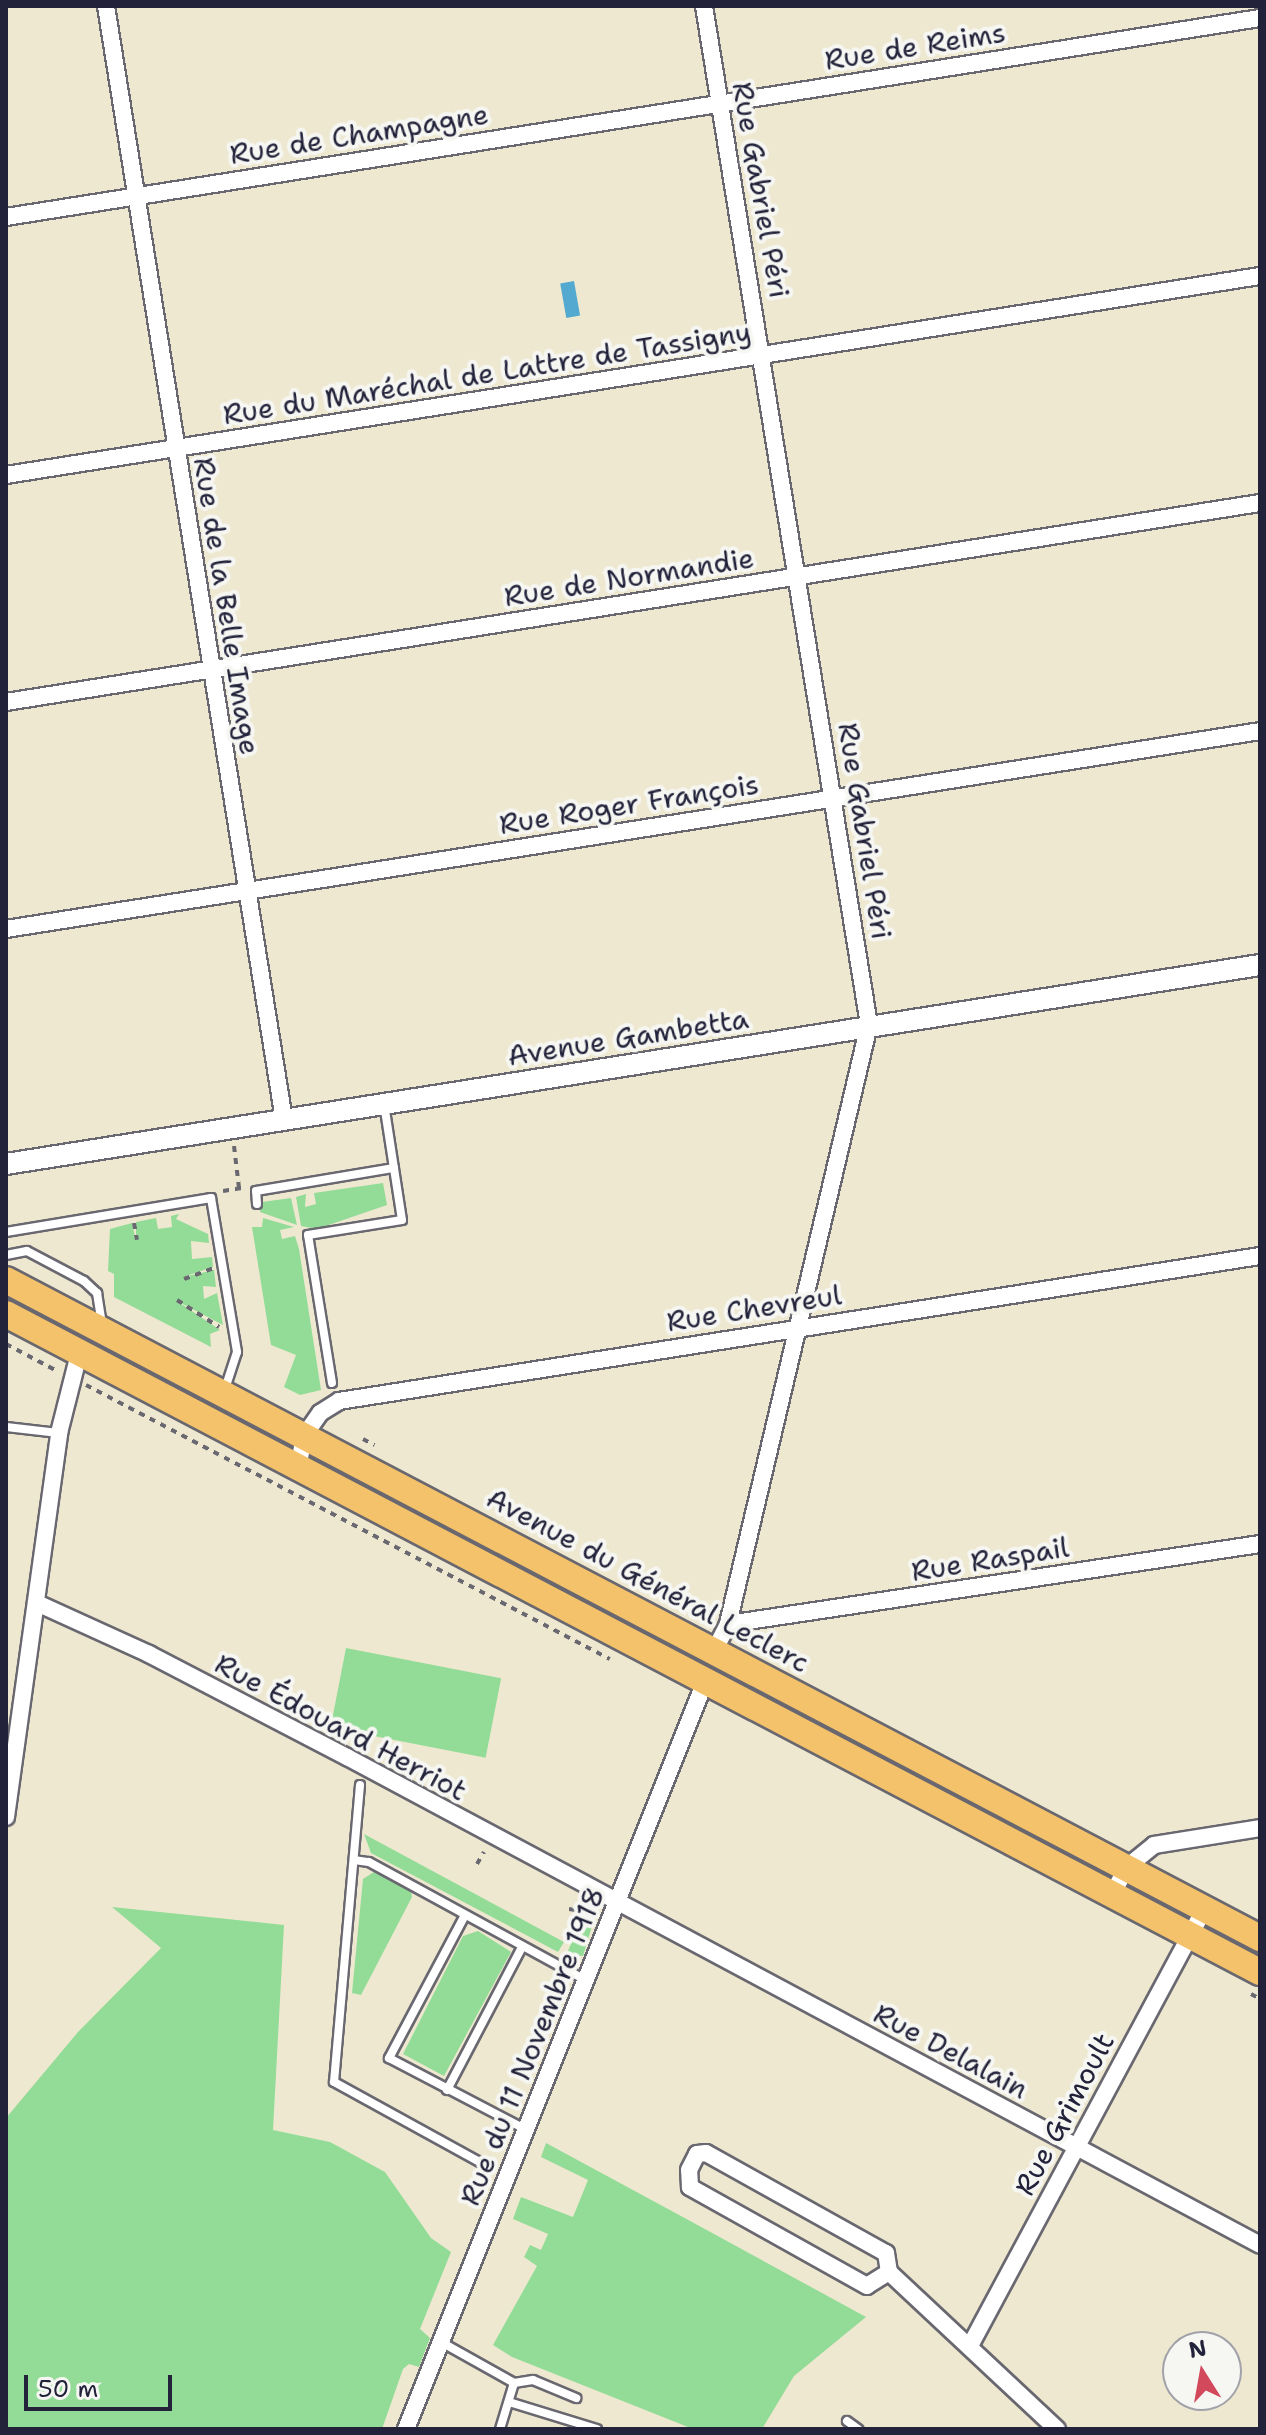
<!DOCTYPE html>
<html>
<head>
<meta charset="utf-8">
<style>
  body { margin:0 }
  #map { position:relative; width:1266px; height:2435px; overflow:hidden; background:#eee8d0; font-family:"Shantell Sans",sans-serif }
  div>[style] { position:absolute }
  .green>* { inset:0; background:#93dc97; transform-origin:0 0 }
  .water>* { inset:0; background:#53a9d0; transform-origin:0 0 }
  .path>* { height:4px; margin-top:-2px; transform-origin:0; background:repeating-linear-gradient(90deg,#69676f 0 6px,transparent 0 12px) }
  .roads { filter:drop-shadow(2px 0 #69676f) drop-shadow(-2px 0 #69676f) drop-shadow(0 2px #69676f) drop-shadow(0 -2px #69676f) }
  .service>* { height:8px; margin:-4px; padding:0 4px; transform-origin:4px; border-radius:4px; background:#fff }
  .minor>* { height:16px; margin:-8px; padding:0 8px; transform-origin:8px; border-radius:8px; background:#fff }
  .tertiary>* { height:20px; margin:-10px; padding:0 10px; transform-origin:10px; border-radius:10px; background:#fff }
  .primary>* { height:26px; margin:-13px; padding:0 13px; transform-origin:13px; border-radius:13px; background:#f3c26a }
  span { translate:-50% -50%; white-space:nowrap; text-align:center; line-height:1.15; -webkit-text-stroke:8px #f6f6f2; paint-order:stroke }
  .street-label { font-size:28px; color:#22223b }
  .frame { position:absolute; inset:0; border:8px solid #22223b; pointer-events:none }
  .north { position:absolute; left:1162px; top:2331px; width:80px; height:80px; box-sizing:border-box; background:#f6f6f2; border:2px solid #a1a1a9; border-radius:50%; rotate:349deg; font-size:22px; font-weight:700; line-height:32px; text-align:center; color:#22223b }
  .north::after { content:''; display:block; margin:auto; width:28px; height:36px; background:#d1495b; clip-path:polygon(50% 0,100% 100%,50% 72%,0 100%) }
  .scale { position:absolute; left:24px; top:2375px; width:148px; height:36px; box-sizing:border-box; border:4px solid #22223b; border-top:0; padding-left:10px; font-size:24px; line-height:28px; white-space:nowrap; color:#22223b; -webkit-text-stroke:6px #f6f6f2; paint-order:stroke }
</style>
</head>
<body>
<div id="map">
  <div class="green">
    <i style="clip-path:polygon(383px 1183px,387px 1205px,317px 1229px,301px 1226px,296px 1197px,306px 1194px,305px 1207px,316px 1204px,314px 1193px)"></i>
    <i style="clip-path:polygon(291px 1198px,297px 1225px,260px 1212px,262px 1202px)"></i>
    <i style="clip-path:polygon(179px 1214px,176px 1219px,208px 1234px,209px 1243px,191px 1241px,192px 1259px,212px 1257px,213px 1267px,183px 1277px,214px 1270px,216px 1287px,203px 1286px,204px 1299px,217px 1293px,223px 1325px,177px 1301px,220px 1330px,210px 1334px,211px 1347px,114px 1297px,114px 1274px,108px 1271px,110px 1229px,132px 1223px,136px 1241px,136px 1222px,156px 1218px,158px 1229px,172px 1227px,171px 1216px)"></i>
    <i style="clip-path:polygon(263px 1218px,294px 1227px,280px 1230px,282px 1239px,295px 1236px,299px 1249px,321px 1390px,300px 1395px,284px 1387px,296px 1355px,271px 1345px,252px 1227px,262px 1227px)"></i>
    <i style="clip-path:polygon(322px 1460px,660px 1634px,655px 1644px,325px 1470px)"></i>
    <i style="left:346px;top:1648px;width:158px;height:81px;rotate:11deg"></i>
    <i style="clip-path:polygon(364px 1834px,564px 1942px,558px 1952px,371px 1853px)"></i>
    <i style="clip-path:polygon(374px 1872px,411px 1891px,412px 1897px,361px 1995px,352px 1993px,363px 1879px)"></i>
    <i style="clip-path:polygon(112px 1907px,284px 1925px,273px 2130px,330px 2142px,385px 2172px,431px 2238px,451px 2252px,420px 2329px,430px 2338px,419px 2367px,409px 2364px,403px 2369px,382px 2429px,6px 2429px,6px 2118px,78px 2032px,161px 1948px)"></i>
    <i style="clip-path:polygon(595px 1916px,583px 1956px,566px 1955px,583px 1918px)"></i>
    <i style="clip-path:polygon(478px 1931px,511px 1952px,444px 2076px,403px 2054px,463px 1936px)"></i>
    <i style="clip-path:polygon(546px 2143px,681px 2216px,866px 2317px,794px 2376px,762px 2429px,693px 2429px,512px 2357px,493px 2345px,537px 2266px,524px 2257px,530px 2245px,541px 2250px,548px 2234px,513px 2219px,521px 2197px,573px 2217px,588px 2180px,541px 2157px)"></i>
  </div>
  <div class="water">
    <i style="left:574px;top:281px;width:35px;height:14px;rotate:80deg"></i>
  </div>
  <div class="path">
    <i style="left:234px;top:1146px;width:42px;rotate:83.2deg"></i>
    <i style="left:223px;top:1191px;width:19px;rotate:-9deg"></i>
    <i style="left:134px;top:1223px;width:17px;rotate:80deg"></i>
    <i style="left:184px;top:1279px;width:30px;rotate:-20deg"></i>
    <i style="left:177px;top:1300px;width:50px;rotate:32.7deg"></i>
    <i style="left:6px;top:1344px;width:58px;rotate:27.9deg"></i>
    <i style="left:86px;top:1385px;width:591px;rotate:27.61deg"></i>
    <i style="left:363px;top:1439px;width:13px;rotate:29deg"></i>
    <i style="left:477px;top:1864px;width:14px;rotate:-60deg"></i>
    <i style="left:569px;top:1909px;width:24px;rotate:9deg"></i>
    <i style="left:1251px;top:1994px;width:10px;rotate:29deg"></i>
  </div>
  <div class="roads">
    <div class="service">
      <i style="left:257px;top:1204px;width:13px;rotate:-94deg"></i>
      <i style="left:256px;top:1191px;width:140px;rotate:-9.5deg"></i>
      <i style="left:6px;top:1232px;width:208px;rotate:-9.4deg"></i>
      <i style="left:211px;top:1198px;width:156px;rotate:80.4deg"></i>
      <i style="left:237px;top:1352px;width:39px;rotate:108deg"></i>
      <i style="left:6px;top:1255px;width:21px;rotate:-11deg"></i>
      <i style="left:27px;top:1251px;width:64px;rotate:27.8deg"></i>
      <i style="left:84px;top:1281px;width:18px;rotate:43deg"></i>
      <i style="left:97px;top:1293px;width:31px;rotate:81deg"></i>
      <i style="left:332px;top:1383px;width:150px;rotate:-99.2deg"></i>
      <i style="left:308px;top:1235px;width:95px;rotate:-9.1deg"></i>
      <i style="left:402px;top:1220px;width:117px;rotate:-98.8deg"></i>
      <i style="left:6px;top:1427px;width:53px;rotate:6.5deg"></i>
      <i style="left:360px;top:1785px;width:298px;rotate:95deg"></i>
      <i style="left:334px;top:2082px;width:172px;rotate:28.8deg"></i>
      <i style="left:354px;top:1860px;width:15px;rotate:8deg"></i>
      <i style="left:369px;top:1862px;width:248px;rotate:28.6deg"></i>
      <i style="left:464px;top:1917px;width:160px;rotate:118deg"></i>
      <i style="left:389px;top:2058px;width:156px;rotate:27.6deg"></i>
      <i style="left:447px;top:2090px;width:161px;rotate:-62.3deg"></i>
      <i style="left:441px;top:2342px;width:84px;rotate:29.3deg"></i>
      <i style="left:514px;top:2383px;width:48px;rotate:106.9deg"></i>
      <i style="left:514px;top:2383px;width:19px;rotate:-9deg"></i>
      <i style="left:533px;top:2380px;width:47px;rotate:22.7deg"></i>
      <i style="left:509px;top:2402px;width:92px;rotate:17.1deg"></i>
      <i style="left:847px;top:2421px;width:14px;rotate:36deg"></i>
    </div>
    <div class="minor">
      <i style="left:106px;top:6px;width:1128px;rotate:80.92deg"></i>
      <i style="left:704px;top:6px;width:1032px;rotate:80.8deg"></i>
      <i style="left:869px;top:1025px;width:615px;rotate:103.25deg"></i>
      <i style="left:728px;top:1624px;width:31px;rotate:117deg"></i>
      <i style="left:6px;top:217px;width:1270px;rotate:-9.02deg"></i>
      <i style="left:6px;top:475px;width:1270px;rotate:-9.02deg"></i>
      <i style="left:6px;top:702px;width:1270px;rotate:-9.02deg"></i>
      <i style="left:6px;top:929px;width:1270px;rotate:-8.97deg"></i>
      <i style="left:298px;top:1468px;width:33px;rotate:-79deg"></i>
      <i style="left:304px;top:1436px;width:28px;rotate:-55deg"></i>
      <i style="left:320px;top:1413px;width:22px;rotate:-32deg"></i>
      <i style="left:339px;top:1401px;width:932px;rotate:-8.95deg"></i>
      <i style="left:37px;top:1603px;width:123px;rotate:24.5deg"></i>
      <i style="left:149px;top:1654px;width:223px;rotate:27.5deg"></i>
      <i style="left:347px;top:1757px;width:1035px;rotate:28.12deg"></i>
      <i style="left:728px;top:1624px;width:538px;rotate:-8.55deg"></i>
      <i style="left:6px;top:1817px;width:388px;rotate:-82.1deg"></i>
      <i style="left:59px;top:1433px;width:81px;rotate:-75.8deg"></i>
      <i style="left:1112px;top:1895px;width:32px;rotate:-62deg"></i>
      <i style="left:1127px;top:1867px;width:35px;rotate:-39deg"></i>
      <i style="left:1154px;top:1845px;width:107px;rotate:-9.1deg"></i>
      <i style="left:889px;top:2272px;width:26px;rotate:148deg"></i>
      <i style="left:867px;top:2286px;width:203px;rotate:-150.8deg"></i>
      <i style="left:690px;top:2187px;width:17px;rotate:-93deg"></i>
      <i style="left:689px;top:2170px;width:18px;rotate:-63deg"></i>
      <i style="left:697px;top:2154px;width:9px;rotate:-6deg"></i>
      <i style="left:706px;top:2153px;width:206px;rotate:29.1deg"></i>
      <i style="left:886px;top:2253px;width:19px;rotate:81deg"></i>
      <i style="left:889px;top:2272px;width:230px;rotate:43.1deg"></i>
      <i style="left:971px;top:2344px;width:493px;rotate:-61.8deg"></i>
      <i style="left:406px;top:2429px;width:805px;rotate:-68.19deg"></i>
    </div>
    <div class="tertiary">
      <i style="left:6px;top:1164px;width:1270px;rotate:-9.02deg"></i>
    </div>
    <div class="primary">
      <i style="left:6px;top:1280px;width:1416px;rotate:27.69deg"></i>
      <i style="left:6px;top:1314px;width:1416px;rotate:27.69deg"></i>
    </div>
  </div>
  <div class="street-label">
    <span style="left:915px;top:46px;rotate:-9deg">Rue de Reims</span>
    <span style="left:359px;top:134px;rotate:-9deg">Rue de Champagne</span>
    <span style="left:761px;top:190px;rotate:80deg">Rue Gabriel Péri</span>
    <span style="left:487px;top:373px;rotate:-9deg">Rue du Maréchal de Lattre de Tassigny</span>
    <span style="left:629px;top:577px;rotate:-9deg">Rue de Normandie</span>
    <span style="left:227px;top:606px;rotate:81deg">Rue de la Belle Image</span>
    <span style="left:629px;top:804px;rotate:-9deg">Rue Roger François</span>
    <span style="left:865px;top:831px;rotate:81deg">Rue Gabriel Péri</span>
    <span style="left:628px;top:1037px;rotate:-9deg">Avenue Gambetta</span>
    <span style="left:754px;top:1308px;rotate:-9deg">Rue Chevreul</span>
    <span style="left:990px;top:1559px;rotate:-9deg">Rue Raspail</span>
    <span style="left:648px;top:1580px;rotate:28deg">Avenue du Général Leclerc</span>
    <span style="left:341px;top:1727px;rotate:28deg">Rue Édouard Herriot</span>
    <span style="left:532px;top:2046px;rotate:-68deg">Rue du 11 Novembre 1918</span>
    <span style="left:951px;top:2051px;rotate:28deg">Rue Delalain</span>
    <span style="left:1064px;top:2114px;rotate:-62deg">Rue Grimoult</span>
  </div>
  <div class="frame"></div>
  <div class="north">N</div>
  <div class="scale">50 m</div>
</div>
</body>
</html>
